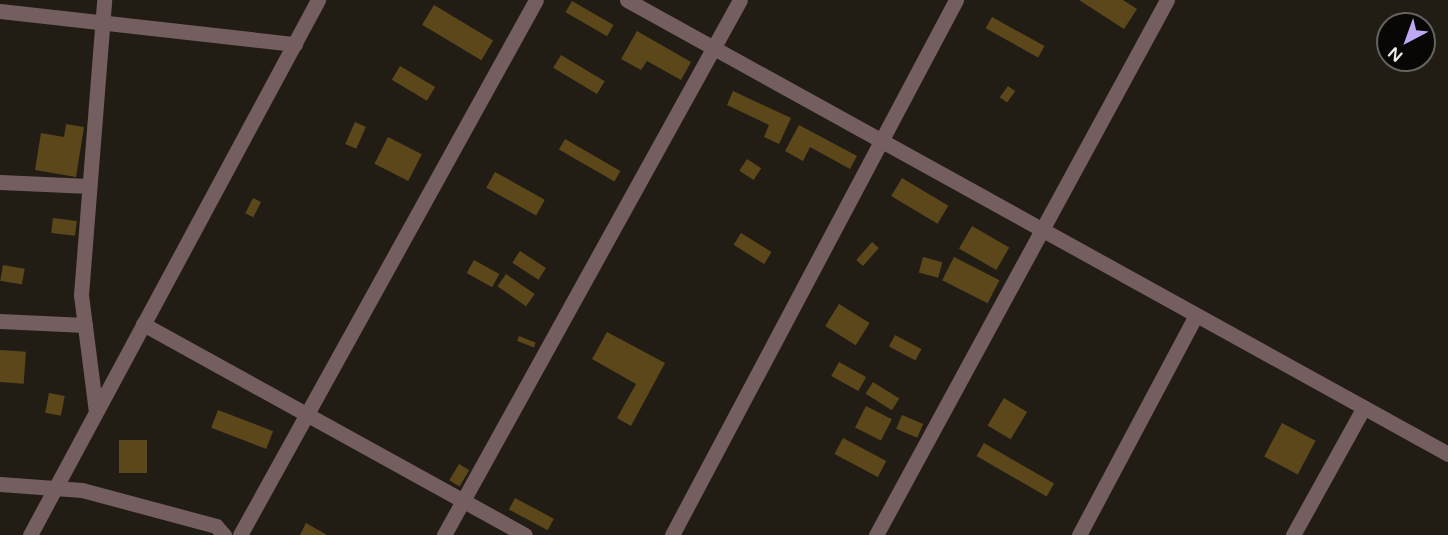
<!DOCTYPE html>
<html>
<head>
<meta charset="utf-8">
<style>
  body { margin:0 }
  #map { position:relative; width:1448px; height:535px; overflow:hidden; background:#211d15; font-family:"Varela Round",sans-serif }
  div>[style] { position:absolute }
  .building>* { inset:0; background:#5c471b; transform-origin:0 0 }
  .minor>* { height:15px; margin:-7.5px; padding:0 7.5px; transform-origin:7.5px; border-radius:7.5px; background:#755e60 }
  span { translate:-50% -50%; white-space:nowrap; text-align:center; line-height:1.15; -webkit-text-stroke:6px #090705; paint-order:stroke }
  .north { position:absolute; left:1376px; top:12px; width:60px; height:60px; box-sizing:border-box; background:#090705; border:2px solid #656360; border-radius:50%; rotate:221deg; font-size:16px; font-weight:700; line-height:24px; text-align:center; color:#f0ede8 }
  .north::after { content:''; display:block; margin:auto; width:21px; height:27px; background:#bfa9f4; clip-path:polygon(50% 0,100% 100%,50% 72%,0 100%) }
</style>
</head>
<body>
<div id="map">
  <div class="building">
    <i style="clip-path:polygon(1079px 0,1123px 0,1137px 9px,1124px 29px)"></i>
    <i style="left:572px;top:1px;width:48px;height:13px;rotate:30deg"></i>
    <i style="left:434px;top:5px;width:69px;height:23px;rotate:31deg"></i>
    <i style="left:992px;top:17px;width:60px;height:13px;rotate:29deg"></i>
    <i style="clip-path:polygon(637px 31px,691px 62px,681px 80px,647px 61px,641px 70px,621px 59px)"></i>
    <i style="left:561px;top:55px;width:51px;height:15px;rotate:31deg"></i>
    <i style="left:400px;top:66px;width:41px;height:16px;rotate:31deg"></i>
    <i style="left:1008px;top:86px;width:9px;height:14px;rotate:36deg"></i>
    <i style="clip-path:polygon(733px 91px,791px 118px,779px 144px,764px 137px,769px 125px,727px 105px)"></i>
    <i style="left:355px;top:122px;width:12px;height:24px;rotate:24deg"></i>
    <i style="clip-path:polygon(66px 124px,84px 127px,76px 177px,35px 170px,41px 133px,64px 137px)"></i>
    <i style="clip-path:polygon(799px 125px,857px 156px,850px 169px,810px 147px,803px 161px,785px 151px)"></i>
    <i style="left:388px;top:137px;width:38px;height:30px;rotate:27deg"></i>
    <i style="left:565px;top:139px;width:64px;height:12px;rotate:30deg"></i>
    <i style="left:747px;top:159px;width:17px;height:14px;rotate:33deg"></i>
    <i style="left:495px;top:172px;width:57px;height:18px;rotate:29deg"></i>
    <i style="left:902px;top:178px;width:54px;height:21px;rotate:31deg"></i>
    <i style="left:253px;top:198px;width:9px;height:17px;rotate:27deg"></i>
    <i style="left:53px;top:218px;width:24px;height:15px;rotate:7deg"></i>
    <i style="left:972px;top:226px;width:43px;height:26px;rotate:30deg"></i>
    <i style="left:741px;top:233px;width:36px;height:14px;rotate:32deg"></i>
    <i style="left:872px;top:242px;width:9px;height:24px;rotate:41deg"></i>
    <i style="left:520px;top:251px;width:31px;height:14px;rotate:33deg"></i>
    <i style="left:923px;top:257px;width:20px;height:16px;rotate:15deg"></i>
    <i style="left:954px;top:257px;width:51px;height:26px;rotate:27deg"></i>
    <i style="left:474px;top:260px;width:29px;height:15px;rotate:29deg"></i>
    <i style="left:3px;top:265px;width:22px;height:16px;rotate:10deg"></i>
    <i style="left:506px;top:274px;width:35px;height:15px;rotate:35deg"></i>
    <i style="left:839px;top:304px;width:36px;height:26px;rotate:32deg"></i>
    <i style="clip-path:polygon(607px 332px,665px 363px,631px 426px,617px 418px,636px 384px,592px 359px)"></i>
    <i style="left:895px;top:335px;width:30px;height:13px;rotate:28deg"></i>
    <i style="left:519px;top:336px;width:18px;height:5px;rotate:22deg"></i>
    <i style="left:0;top:350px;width:26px;height:32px;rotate:4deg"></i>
    <i style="left:839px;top:362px;width:31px;height:16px;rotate:29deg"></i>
    <i style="left:873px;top:382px;width:31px;height:14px;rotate:32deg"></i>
    <i style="left:49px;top:393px;width:16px;height:20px;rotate:11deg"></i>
    <i style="left:1004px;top:398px;width:27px;height:32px;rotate:31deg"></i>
    <i style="left:866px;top:406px;width:29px;height:24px;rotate:27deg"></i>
    <i style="left:218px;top:410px;width:59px;height:19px;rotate:21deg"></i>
    <i style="left:902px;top:415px;width:23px;height:15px;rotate:23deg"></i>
    <i style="left:1282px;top:423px;width:38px;height:38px;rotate:28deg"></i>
    <i style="left:843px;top:438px;width:49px;height:18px;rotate:28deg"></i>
    <i style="left:119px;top:440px;width:28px;height:33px"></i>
    <i style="left:984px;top:443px;width:81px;height:15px;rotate:30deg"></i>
    <i style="left:459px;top:464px;width:12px;height:19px;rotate:31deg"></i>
    <i style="left:515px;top:498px;width:44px;height:13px;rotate:28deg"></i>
    <i style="clip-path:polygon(306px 523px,327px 535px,300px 535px)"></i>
  </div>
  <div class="minor">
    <i style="left:627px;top:0;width:938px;rotate:28.94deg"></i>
    <i style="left:0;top:11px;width:297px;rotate:6.4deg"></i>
    <i style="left:0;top:182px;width:89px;rotate:2.6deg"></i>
    <i style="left:0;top:321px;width:85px;rotate:2.7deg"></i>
    <i style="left:143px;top:324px;width:436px;rotate:28.9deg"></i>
    <i style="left:96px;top:412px;width:118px;rotate:-97.3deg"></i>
    <i style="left:81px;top:295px;width:296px;rotate:-85.5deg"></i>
    <i style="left:0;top:484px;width:82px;rotate:4.2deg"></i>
    <i style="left:82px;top:490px;width:139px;rotate:15deg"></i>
    <i style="left:216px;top:526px;width:12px;rotate:48deg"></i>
    <i style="left:30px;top:535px;width:608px;rotate:-61.71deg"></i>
    <i style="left:240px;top:535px;width:611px;rotate:-61.05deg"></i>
    <i style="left:444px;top:535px;width:611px;rotate:-61.05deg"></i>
    <i style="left:672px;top:535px;width:606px;rotate:-62.04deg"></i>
    <i style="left:876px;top:535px;width:609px;rotate:-61.46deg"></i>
    <i style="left:1079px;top:535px;width:249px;rotate:-62deg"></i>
    <i style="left:1293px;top:535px;width:146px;rotate:-61deg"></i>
  </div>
  <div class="north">N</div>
</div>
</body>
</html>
